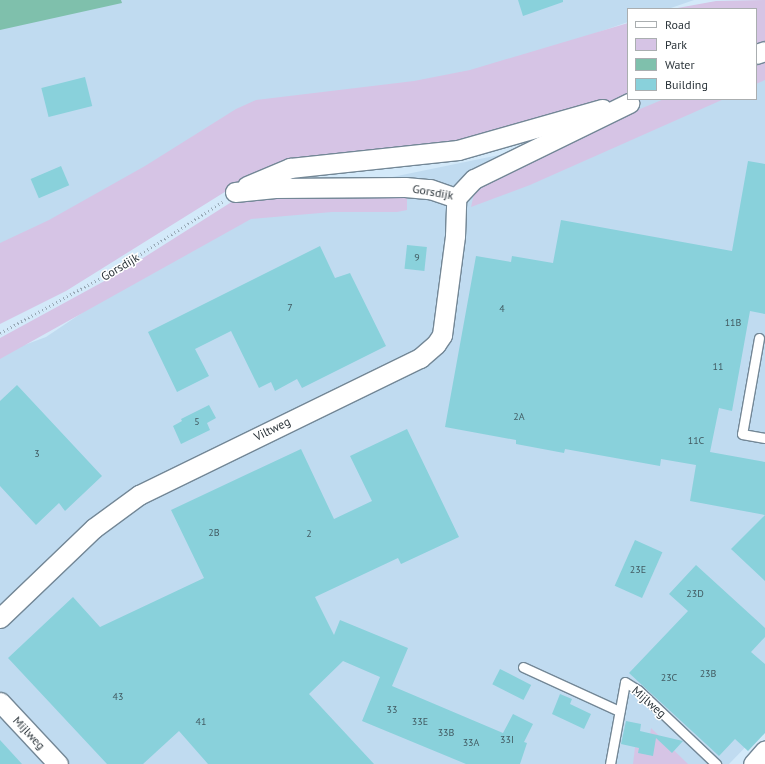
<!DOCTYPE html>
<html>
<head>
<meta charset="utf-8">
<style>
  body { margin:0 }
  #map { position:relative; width:765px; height:764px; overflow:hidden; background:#d3e9f9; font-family:"PT Sans",sans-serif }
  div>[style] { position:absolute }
  .built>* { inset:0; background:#c0dbf0 }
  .green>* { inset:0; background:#d6c4e5 }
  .water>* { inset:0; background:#7fc0ac }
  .building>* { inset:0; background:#89d1db; transform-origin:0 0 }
  .path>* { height:2.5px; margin-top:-1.25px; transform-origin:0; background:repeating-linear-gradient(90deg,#9aabb8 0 1px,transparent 0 4px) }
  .roads { filter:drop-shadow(1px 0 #738796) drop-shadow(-1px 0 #738796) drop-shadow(0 1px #738796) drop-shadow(0 -1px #738796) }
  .service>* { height:9px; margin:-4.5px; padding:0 4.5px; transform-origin:4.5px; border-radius:4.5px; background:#fff }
  .minor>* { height:19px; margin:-9.5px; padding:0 9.5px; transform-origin:9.5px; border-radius:9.5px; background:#fff }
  span { translate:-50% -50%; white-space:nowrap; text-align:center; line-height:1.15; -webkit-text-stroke:3px #fff; paint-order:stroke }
  .number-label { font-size:10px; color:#425b62 }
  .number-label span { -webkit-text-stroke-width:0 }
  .street-label { font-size:12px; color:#2b343a }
  .legend { position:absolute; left:627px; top:8px; width:130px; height:92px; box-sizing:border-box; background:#fff; border:1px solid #aaaeb0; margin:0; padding:5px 7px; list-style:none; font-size:12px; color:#2b343a }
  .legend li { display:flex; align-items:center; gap:8px; height:20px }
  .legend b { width:20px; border:1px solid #aaaeb0 }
</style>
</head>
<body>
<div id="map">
  <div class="built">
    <i style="clip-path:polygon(99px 0,694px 0,668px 9px,628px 9px,628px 22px,404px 99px,0 259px,0 20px)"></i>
    <i style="clip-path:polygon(765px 38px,765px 727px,729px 764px,0 764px,0 354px,46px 337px,237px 209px,514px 152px,631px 99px,756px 99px,756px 42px)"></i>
  </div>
  <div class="green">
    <i style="clip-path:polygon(765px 0,765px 45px,756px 49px,756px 9px,672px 9px,716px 1px)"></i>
    <i style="clip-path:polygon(628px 23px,628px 99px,490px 138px,278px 163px,260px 170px,66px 291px,0 324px,0 243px,49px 220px,145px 166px,236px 109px,256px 100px,414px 81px,470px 70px)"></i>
    <i style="clip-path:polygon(765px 57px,765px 80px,756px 84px,756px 61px)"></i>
    <i style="clip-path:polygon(664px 99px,724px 99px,530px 185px,471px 207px,474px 194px,493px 179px,621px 117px)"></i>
    <i style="clip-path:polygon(407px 193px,407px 210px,397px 212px,332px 212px,251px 219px,0 359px,0 338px,121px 272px,241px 196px)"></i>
    <i style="clip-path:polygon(651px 728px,688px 764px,633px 764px,635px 747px,648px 750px)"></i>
  </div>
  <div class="water">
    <i style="clip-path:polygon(0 0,121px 0,122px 3px,0 30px)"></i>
  </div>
  <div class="building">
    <i style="clip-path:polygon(518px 0,563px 0,563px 2px,523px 16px)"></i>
    <i style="left:85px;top:77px;width:30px;height:45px;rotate:76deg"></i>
    <i style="clip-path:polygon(748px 161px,765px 164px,765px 314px,750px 311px,732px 411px,719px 408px,710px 452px,765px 462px,765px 581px,731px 549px,765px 515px,690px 501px,696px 465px,661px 459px,660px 466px,565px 449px,564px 453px,516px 444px,516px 440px,445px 427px,476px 256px,511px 262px,512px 256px,553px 263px,561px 220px,732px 251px)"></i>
    <i style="left:61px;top:166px;width:21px;height:33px;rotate:67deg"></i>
    <i style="left:407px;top:245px;width:20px;height:24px;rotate:6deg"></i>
    <i style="clip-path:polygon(320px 246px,335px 278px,350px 273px,386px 346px,302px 388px,297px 379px,275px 391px,271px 382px,259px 388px,231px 331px,195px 349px,209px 376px,177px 392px,148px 332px)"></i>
    <i style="clip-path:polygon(17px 385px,102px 476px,65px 511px,59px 503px,36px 525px,0 486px,0 401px)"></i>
    <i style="clip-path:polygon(209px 405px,216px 418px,207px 423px,210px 430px,181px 444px,173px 426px,182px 421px,181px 419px)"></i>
    <i style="clip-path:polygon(407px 429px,459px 537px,401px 564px,398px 558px,315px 597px,334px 635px,340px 620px,408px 648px,392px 686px,503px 733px,513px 714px,533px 724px,524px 742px,527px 743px,520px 764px,466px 764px,362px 721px,380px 677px,343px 661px,309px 694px,374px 764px,208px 764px,179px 731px,143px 764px,107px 764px,8px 658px,73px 597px,100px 627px,204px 578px,171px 510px,301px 449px,334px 519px,372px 501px,350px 456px)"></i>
    <i style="left:635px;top:540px;width:30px;height:50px;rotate:24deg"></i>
    <i style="clip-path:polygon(696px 565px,765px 628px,765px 637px,751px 652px,765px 664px,765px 733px,748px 751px,735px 739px,719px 756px,629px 673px,688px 611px,669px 594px)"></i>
    <i style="left:500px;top:669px;width:35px;height:17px;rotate:27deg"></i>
    <i style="clip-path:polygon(560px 694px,572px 699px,570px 704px,591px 714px,584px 729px,552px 714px)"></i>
    <i style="clip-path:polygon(626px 721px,641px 724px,640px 731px,683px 741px,672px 753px,656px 738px,653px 756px,638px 753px,639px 748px,621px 744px)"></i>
    <i style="clip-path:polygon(0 740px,22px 764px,0 764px)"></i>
  </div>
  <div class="path">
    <i style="left:0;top:333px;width:133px;rotate:-28.7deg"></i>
    <i style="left:117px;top:269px;width:125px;rotate:-32.5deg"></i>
  </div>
  <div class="roads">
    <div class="service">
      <i style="left:759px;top:338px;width:97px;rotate:100deg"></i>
      <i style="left:742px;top:434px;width:23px;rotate:10deg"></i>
      <i style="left:523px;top:667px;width:106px;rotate:24.6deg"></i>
      <i style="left:610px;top:764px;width:83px;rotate:-79.6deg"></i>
      <i style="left:625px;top:682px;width:15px;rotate:32deg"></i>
      <i style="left:638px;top:690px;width:108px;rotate:43.5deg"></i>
    </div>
    <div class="minor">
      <i style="left:756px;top:54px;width:9px;rotate:-18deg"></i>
      <i style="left:247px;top:186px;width:47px;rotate:-22.7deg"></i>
      <i style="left:290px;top:168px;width:169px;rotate:-6.1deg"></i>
      <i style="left:458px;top:150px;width:150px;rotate:-15.9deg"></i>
      <i style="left:235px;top:192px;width:40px;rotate:-5.7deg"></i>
      <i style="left:275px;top:188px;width:130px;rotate:-0.4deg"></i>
      <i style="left:405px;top:187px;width:25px;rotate:5deg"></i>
      <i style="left:430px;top:189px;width:28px;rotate:19deg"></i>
      <i style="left:456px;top:198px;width:26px;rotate:-47deg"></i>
      <i style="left:474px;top:179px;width:173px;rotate:-26.1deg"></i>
      <i style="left:0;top:618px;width:130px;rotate:-43.8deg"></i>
      <i style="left:94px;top:528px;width:56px;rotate:-36.3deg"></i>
      <i style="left:139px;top:495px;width:313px;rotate:-26deg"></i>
      <i style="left:420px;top:358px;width:21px;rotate:-41deg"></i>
      <i style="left:436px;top:344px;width:11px;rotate:-56deg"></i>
      <i style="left:442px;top:335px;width:100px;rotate:-82.5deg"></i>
      <i style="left:455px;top:236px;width:38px;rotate:-88deg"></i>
      <i style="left:0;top:702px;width:85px;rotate:46.9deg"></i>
      <i style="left:753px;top:764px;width:18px;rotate:-49deg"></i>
    </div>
  </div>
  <div class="number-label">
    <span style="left:417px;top:258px">9</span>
    <span style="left:290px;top:308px">7</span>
    <span style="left:502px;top:309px">4</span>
    <span style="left:733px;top:323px">11B</span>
    <span style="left:718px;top:367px">11</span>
    <span style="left:519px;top:417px">2A</span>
    <span style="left:197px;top:422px">5</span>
    <span style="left:696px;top:441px">11C</span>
    <span style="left:37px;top:454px">3</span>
    <span style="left:214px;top:533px">2B</span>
    <span style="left:309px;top:534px">2</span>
    <span style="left:638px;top:570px">23E</span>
    <span style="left:695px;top:594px">23D</span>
    <span style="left:708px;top:674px">23B</span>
    <span style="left:669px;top:678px">23C</span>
    <span style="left:118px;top:697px">43</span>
    <span style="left:392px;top:710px">33</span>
    <span style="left:201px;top:722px">41</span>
    <span style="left:420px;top:722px">33E</span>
    <span style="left:446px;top:733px">33B</span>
    <span style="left:507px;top:740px">33I</span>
    <span style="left:471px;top:743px">33A</span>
  </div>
  <div class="street-label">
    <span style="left:433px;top:192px;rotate:10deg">Gorsdijk</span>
    <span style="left:120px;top:267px;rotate:-31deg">Gorsdijk</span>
    <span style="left:272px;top:429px;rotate:-26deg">Viltweg</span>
    <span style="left:649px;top:702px;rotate:41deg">Mijlweg</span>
    <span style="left:29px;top:733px;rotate:47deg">Mijlweg</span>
  </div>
  <ul class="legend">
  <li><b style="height:5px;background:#fff"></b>Road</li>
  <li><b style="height:11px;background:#d6c4e5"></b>Park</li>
  <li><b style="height:11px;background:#7fc0ac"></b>Water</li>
  <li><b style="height:11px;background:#89d1db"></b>Building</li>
  </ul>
</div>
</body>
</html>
